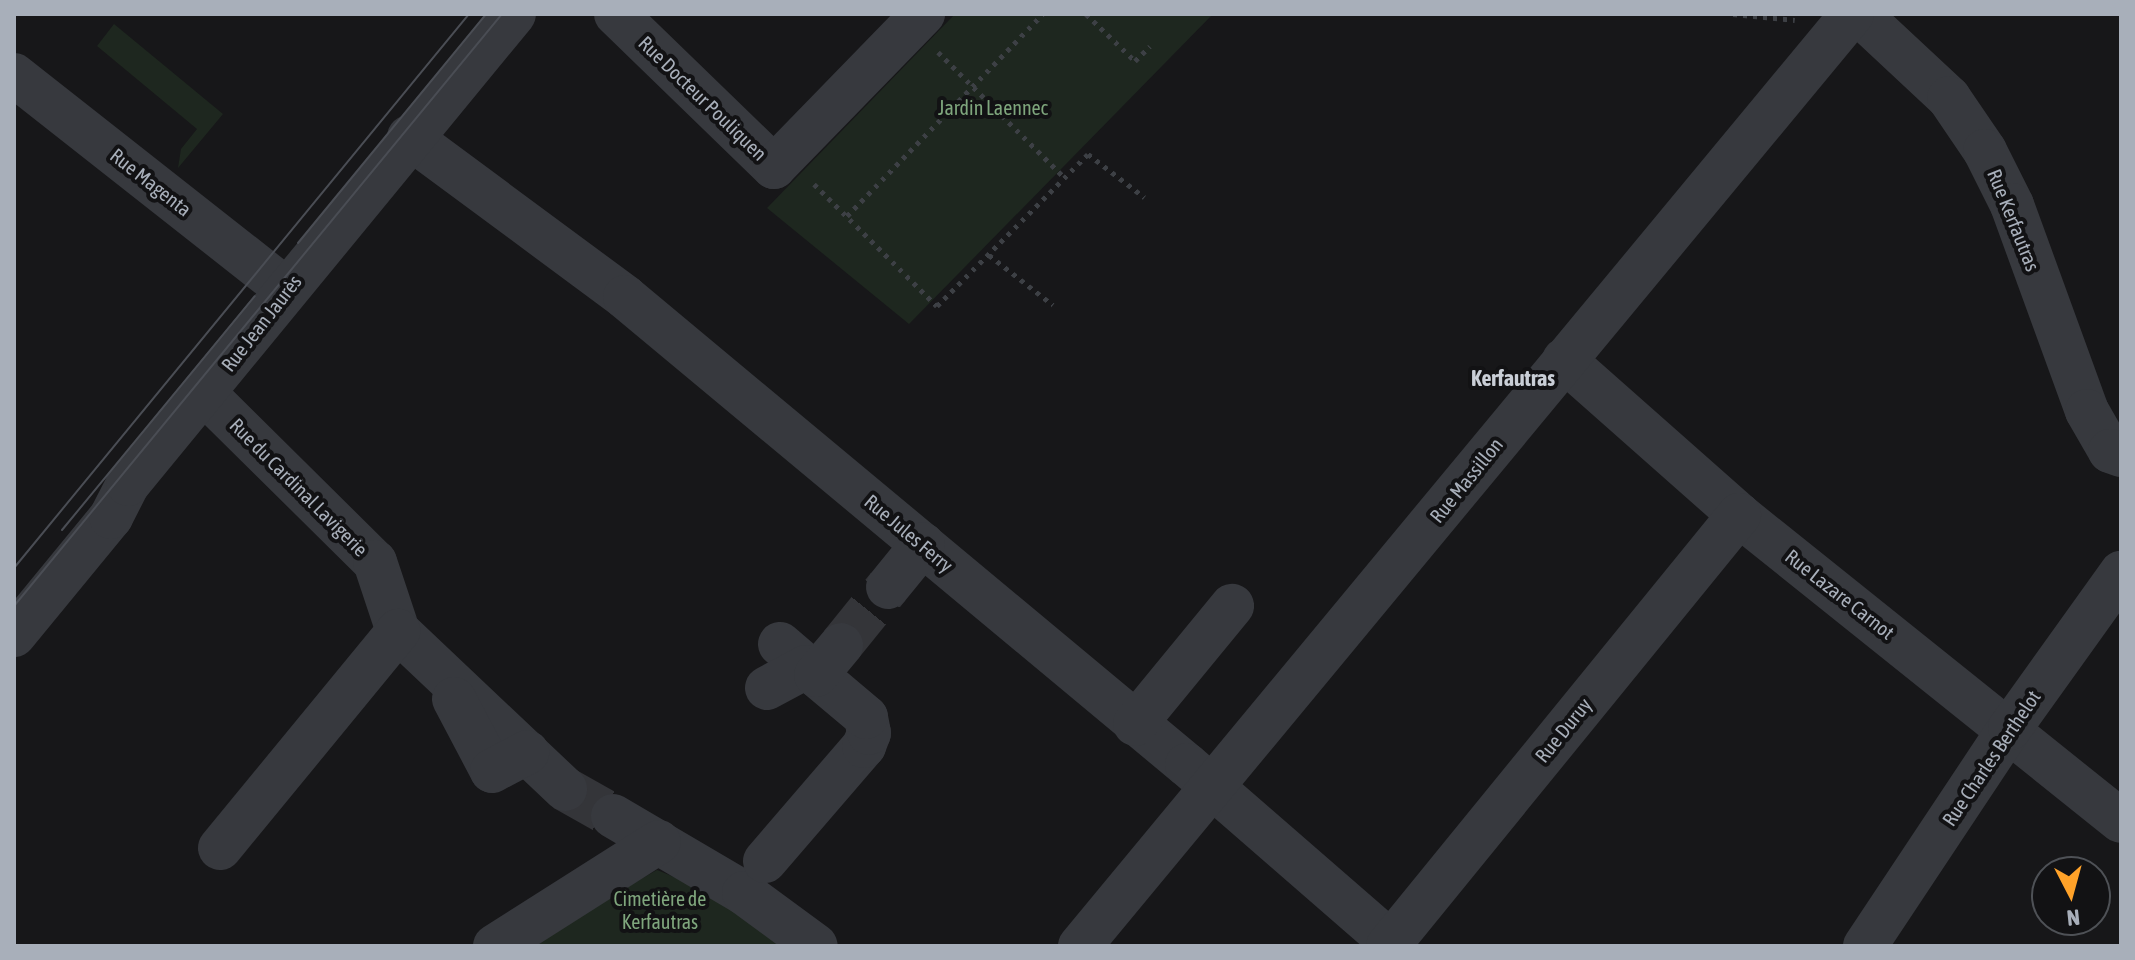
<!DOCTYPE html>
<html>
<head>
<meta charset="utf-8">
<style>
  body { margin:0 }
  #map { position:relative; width:2135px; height:960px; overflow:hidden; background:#171719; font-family:"Asap Condensed",sans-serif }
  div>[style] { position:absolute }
  .green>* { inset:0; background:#1e271f }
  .minor-tunnel>* { height:44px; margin-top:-22px; transform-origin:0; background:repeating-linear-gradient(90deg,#343539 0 44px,transparent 0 66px) }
  .path>* { height:5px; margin-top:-2.5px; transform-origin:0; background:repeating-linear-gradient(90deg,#3d4045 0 4px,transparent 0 10px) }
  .minor>* { height:44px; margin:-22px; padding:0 22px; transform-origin:22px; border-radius:22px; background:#37393e }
  .tram>* { height:2px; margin:-1px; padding:0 1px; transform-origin:1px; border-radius:1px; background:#4a4d54 }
  span { translate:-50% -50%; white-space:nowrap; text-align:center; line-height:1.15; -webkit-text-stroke:8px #121214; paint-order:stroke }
  .street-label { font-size:20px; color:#a8afba }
  .park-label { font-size:20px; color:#7fa67d }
  .neighbourhood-label { font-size:22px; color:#c9ced6; font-weight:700 }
  .frame { position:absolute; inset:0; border:16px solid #a8afba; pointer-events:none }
  .north { position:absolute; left:2031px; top:856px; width:80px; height:80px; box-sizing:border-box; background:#121214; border:2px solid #4e5156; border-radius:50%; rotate:174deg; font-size:22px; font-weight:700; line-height:32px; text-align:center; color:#a8afba }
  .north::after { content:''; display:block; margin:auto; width:28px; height:36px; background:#ffa229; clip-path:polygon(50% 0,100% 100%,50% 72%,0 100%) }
</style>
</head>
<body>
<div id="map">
  <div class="green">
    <i style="clip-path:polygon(955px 14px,1213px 14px,909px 324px,767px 208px)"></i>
    <i style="clip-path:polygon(114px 24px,223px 114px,178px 168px,181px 149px,197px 129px,97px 46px)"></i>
    <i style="clip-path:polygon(657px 870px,741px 904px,794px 946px,521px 946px)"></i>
  </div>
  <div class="minor-tunnel">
    <i style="left:841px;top:645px;width:75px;rotate:-51deg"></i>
    <i style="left:565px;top:789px;width:55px;rotate:29.4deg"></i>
  </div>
  <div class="path">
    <i style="left:1086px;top:14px;width:68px;rotate:43.8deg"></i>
    <i style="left:1135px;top:61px;width:21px;rotate:-45deg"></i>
    <i style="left:1733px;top:14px;width:62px;rotate:5.5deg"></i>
    <i style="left:938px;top:52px;width:179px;rotate:44.8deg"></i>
    <i style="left:814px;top:184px;width:173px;rotate:44.8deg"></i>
    <i style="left:937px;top:306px;width:214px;rotate:-45.2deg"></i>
    <i style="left:1088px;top:154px;width:71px;rotate:37.5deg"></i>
    <i style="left:847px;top:216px;width:281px;rotate:-45.9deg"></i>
    <i style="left:989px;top:255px;width:81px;rotate:38deg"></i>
  </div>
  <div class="minor">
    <i style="left:616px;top:14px;width:220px;rotate:44.1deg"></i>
    <i style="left:774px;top:167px;width:214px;rotate:-45.8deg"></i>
    <i style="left:1859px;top:14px;width:123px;rotate:43deg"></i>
    <i style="left:1949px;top:98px;width:64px;rotate:55.8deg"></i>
    <i style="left:1985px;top:151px;width:60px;rotate:63.4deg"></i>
    <i style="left:2012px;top:205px;width:219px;rotate:70deg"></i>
    <i style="left:2087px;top:411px;width:46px;rotate:60.1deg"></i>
    <i style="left:2110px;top:451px;width:12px;rotate:20deg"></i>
    <i style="left:14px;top:75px;width:347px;rotate:38.2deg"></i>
    <i style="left:409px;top:137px;width:269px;rotate:36.5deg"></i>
    <i style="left:625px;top:297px;width:731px;rotate:39.79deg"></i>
    <i style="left:1187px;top:765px;width:276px;rotate:41deg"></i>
    <i style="left:1564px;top:360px;width:234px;rotate:41.5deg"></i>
    <i style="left:1739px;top:515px;width:489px;rotate:38.7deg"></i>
    <i style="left:205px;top:394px;width:239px;rotate:44.7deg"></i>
    <i style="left:375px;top:562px;width:73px;rotate:71.6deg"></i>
    <i style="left:398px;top:631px;width:230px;rotate:43.4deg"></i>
    <i style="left:888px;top:587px;width:55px;rotate:-50.9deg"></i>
    <i style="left:14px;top:635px;width:153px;rotate:-50.6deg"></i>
    <i style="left:111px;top:517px;width:37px;rotate:-63deg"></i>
    <i style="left:128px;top:484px;width:608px;rotate:-50.6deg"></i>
    <i style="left:780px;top:644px;width:48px;rotate:40.7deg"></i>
    <i style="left:767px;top:688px;width:44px;rotate:-28.3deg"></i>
    <i style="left:454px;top:699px;width:81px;rotate:62.2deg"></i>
    <i style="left:492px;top:771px;width:40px;rotate:-28deg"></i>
    <i style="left:1135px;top:724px;width:153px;rotate:-50.6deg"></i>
    <i style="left:613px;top:816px;width:152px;rotate:30.4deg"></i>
    <i style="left:744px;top:893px;width:89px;rotate:36.4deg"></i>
    <i style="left:220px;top:848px;width:281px;rotate:-50.6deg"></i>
    <i style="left:765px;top:861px;width:152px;rotate:-49.3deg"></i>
    <i style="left:864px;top:746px;width:14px;rotate:-69deg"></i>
    <i style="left:869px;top:733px;width:16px;rotate:-101deg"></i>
    <i style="left:866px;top:717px;width:65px;rotate:-140deg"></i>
    <i style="left:816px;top:675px;width:39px;rotate:-50deg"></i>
    <i style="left:495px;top:946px;width:194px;rotate:-32.4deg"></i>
    <i style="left:1080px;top:946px;width:1210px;rotate:-50.36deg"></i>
    <i style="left:1388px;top:946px;width:556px;rotate:-50.84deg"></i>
    <i style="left:1865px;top:946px;width:262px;rotate:-56.4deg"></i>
    <i style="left:2010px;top:728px;width:191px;rotate:-54.4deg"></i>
  </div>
  <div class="tram">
    <i style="left:298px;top:243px;width:296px;rotate:-50.6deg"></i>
    <i style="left:62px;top:530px;width:303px;rotate:-50.5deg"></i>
    <i style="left:14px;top:568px;width:717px;rotate:-50.6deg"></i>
    <i style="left:14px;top:606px;width:767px;rotate:-50.5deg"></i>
  </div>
  <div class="street-label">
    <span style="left:703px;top:98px;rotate:44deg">Rue Docteur Pouliquen</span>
    <span style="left:151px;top:182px;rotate:38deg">Rue Magenta</span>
    <span style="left:2014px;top:220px;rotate:68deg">Rue Kerfautras</span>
    <span style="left:261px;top:323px;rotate:-52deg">Rue Jean Jaurès</span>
    <span style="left:1466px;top:480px;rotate:-51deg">Rue Massillon</span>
    <span style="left:299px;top:487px;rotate:45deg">Rue du Cardinal Lavigerie</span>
    <span style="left:909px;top:533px;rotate:40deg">Rue Jules Ferry</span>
    <span style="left:1840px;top:594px;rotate:38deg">Rue Lazare Carnot</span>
    <span style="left:1563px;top:730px;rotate:-51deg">Rue Duruy</span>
    <span style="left:1991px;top:758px;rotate:-56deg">Rue Charles Berthelot</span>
  </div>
  <div class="park-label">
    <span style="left:993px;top:107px">Jardin Laennec</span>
    <span style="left:660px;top:910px">Cimetière de<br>Kerfautras</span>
  </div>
  <div class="neighbourhood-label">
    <span style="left:1513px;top:379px">Kerfautras</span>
  </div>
  <div class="frame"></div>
  <div class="north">N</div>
</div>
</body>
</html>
